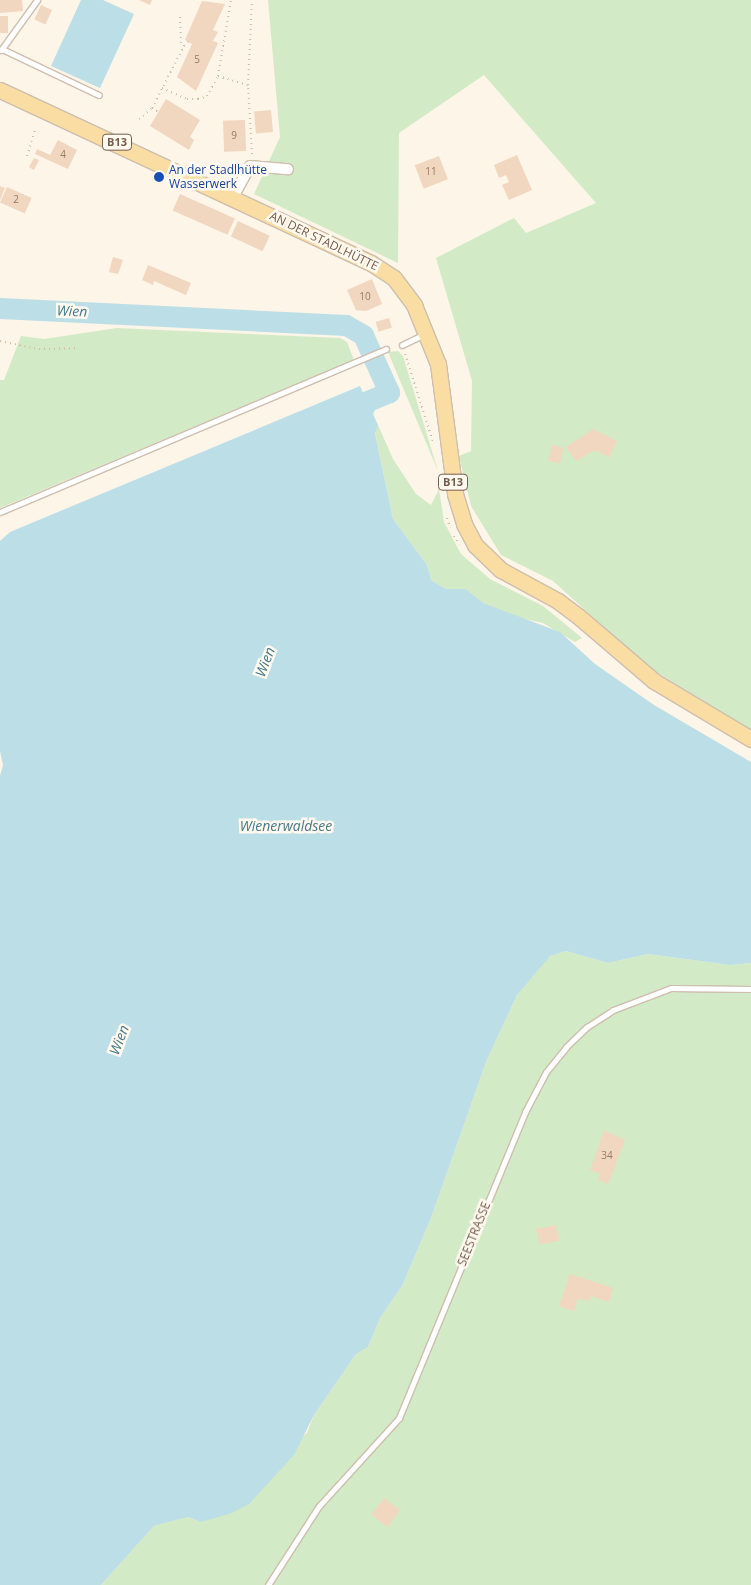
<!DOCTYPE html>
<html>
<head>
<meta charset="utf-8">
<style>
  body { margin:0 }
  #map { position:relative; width:751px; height:1585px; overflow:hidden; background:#fcf5e8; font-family:"Open Sans",sans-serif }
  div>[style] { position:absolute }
  .green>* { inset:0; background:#d3eac6 }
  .water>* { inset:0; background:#bcdee6 }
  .river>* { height:21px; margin:-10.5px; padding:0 10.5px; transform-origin:10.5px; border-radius:10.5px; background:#bcdee6 }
  .building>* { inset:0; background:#f1d6c0; transform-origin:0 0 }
  .path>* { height:2px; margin-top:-1px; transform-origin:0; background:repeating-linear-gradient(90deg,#d6baa3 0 1px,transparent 0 5px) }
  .roads { filter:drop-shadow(1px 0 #cebeae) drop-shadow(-1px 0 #cebeae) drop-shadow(0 1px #cebeae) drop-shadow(0 -1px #cebeae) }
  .service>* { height:5px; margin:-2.5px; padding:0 2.5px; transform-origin:2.5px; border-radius:2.5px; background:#fff }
  .minor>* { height:10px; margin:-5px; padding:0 5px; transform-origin:5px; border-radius:5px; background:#fff }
  .primary>* { height:15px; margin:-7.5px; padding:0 7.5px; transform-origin:7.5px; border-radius:7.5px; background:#f9dda3 }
  .dots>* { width:14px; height:14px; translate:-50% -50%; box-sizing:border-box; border:2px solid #fff9ef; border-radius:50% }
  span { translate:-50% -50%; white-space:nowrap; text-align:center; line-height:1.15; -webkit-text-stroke:5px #fff9ef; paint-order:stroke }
  .number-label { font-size:10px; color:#957b69 }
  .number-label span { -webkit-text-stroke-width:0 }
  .shield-label span { padding:1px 4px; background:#fff9ef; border:1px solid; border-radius:4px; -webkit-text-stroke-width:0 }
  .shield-label { font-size:11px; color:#765d4c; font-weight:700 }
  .transit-label { font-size:12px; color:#164399 }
  .left { translate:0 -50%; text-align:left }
  .street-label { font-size:12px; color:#765d4c }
  .water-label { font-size:14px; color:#467a89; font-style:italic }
</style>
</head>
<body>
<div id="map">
  <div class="green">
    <i style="clip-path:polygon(268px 0,751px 0,751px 730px,647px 666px,553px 581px,501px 555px,471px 506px,459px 456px,471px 451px,472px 381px,436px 258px,514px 218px,526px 233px,596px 203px,484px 75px,399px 133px,398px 263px,254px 194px,280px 137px)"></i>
    <i style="clip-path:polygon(117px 328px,340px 338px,347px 342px,354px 360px,0 508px,0 380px,4px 380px,21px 336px,44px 339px)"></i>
    <i style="clip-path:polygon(398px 351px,403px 356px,438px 471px,388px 352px)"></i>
    <i style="clip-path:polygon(378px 425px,393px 459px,416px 494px,431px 505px,439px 489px,444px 522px,461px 554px,490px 579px,543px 606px,582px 638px,575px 642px,543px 623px,515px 617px,482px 603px,466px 589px,446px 589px,431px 580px,427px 565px,393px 519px,375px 432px)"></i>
    <i style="clip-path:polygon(566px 951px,608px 963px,648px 954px,730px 965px,751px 963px,751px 1585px,101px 1585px,154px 1526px,188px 1517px,201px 1522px,307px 1433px,314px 1415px,356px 1354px,368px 1347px,380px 1318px,402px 1286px,431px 1218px,486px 1062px,517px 995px,539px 965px,550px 956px)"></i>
  </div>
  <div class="water">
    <i style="clip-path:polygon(81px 0,103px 0,134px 14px,100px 88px,51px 66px)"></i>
    <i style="clip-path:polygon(360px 386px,378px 425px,375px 433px,393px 519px,427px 565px,431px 580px,446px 589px,466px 589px,483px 603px,560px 632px,595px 664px,654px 705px,751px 762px,751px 963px,730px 965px,648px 954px,608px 963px,566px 951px,550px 956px,517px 995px,486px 1062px,431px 1218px,402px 1286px,380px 1318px,368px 1347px,356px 1354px,314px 1415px,294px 1455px,249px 1504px,232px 1513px,201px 1522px,188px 1517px,154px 1526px,101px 1585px,0 1585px,0 776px,3px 765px,0 751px,0 541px,10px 532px)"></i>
  </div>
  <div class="river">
    <i style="left:0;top:308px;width:346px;rotate:2.8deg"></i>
    <i style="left:346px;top:325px;width:20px;rotate:30deg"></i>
    <i style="left:363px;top:335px;width:63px;rotate:65.5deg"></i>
    <i style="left:389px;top:392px;width:25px;rotate:157deg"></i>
    <i style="left:366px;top:402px;width:28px;rotate:111deg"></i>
  </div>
  <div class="building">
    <i style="clip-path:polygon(0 0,22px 0,23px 11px,0 13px)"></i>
    <i style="clip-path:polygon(139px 0,152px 0,150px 5px)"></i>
    <i style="clip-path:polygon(202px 1px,225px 4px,213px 30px,218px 32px,213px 41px,218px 43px,196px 91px,177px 77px,192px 44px,185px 40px)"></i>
    <i style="left:41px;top:5px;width:12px;height:16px;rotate:24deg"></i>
    <i style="left:0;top:16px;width:8px;height:17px"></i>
    <i style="clip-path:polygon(166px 99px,200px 120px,190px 137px,194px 140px,189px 150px,150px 126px)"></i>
    <i style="left:271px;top:110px;width:22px;height:17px;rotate:85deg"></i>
    <i style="left:245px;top:120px;width:31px;height:22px;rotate:88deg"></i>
    <i style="clip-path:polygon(58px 140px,77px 150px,68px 169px,35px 154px,37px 149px,50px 155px)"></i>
    <i style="clip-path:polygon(517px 155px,532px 190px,509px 200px,502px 185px,509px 182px,506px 175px,499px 178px,494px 165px)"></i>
    <i style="left:439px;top:156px;width:25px;height:26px;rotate:69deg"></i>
    <i style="clip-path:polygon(34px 158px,39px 160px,34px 170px,29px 167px)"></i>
    <i style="clip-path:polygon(0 186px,5px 188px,0 200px)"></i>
    <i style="left:7px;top:187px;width:27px;height:17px;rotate:24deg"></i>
    <i style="left:180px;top:194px;width:60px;height:18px;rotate:24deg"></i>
    <i style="left:238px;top:221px;width:35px;height:17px;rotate:25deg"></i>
    <i style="clip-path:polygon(113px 257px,123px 260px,118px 274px,109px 272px)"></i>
    <i style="clip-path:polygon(148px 265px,191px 283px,186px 295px,154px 281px,153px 285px,142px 280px)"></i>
    <i style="clip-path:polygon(372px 279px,382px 304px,366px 311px,356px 310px,347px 290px)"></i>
    <i style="left:389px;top:318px;width:10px;height:14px;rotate:73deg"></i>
    <i style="clip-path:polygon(593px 429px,617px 441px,609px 457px,595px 450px,576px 461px,566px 447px)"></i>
    <i style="left:552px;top:445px;width:12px;height:16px;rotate:14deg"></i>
    <i style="clip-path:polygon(604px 1130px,625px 1140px,608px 1184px,598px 1180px,600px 1174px,590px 1170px)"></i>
    <i style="left:556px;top:1225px;width:16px;height:20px;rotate:79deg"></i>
    <i style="clip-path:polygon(570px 1274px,613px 1288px,609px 1302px,591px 1296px,589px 1301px,578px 1298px,574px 1311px,559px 1306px)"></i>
    <i style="left:384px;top:1498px;width:20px;height:21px;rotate:37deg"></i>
  </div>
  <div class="path">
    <i style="left:184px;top:46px;width:6px;rotate:-45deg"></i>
    <i style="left:218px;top:76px;width:77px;rotate:-80.3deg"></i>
    <i style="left:162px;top:88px;width:27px;rotate:24deg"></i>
    <i style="left:187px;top:99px;width:11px"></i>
    <i style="left:198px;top:99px;width:9px;rotate:-18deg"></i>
    <i style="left:207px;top:96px;width:23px;rotate:-61deg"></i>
    <i style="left:218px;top:76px;width:31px;rotate:17deg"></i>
    <i style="left:152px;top:108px;width:7px;rotate:34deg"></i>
    <i style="left:139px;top:119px;width:17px;rotate:-40deg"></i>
    <i style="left:152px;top:108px;width:70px;rotate:-62.7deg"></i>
    <i style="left:184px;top:46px;width:4px;rotate:-135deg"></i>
    <i style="left:181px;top:43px;width:29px;rotate:-92deg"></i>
    <i style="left:252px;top:154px;width:69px;rotate:-93.3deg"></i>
    <i style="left:248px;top:85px;width:85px;rotate:-87.3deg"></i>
    <i style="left:27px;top:156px;width:27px;rotate:-73deg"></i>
    <i style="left:0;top:341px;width:40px;rotate:12deg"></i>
    <i style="left:39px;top:349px;width:39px;rotate:-1deg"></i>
    <i style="left:405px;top:354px;width:92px;rotate:72.3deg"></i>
    <i style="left:447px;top:518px;width:10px;rotate:73deg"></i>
    <i style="left:454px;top:536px;width:10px;rotate:61deg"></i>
  </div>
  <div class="roads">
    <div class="service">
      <i style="left:2px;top:49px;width:107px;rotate:25.4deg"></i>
      <i style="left:1px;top:50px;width:62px;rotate:-54.2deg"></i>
      <i style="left:402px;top:345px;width:25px;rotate:-26deg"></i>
      <i style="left:0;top:512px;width:419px;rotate:-22.9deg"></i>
      <i style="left:268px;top:1585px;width:94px;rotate:-57.2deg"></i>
      <i style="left:319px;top:1506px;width:119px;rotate:-47.7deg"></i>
      <i style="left:399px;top:1418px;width:331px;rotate:-67.6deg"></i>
      <i style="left:525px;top:1112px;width:45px;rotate:-62.3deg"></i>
      <i style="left:546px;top:1072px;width:32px;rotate:-51deg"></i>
      <i style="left:566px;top:1047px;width:29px;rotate:-44deg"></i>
      <i style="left:587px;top:1027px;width:31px;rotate:-33deg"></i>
      <i style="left:613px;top:1010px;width:62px;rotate:-20.8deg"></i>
      <i style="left:671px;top:988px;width:80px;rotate:0.7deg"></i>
    </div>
    <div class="minor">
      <i style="left:233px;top:197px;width:35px;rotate:-61deg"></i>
      <i style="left:250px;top:166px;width:38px;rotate:5deg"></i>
    </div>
    <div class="primary">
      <i style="left:0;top:90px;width:409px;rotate:25deg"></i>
      <i style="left:371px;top:263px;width:27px;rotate:33deg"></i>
      <i style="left:394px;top:278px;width:34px;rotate:53deg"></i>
      <i style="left:414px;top:305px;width:64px;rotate:67.9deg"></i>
      <i style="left:438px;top:364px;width:131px;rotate:82.5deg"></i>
      <i style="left:455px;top:494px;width:31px;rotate:73deg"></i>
      <i style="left:464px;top:524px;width:24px;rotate:62deg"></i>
      <i style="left:475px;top:545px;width:36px;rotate:44deg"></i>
      <i style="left:501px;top:570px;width:65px;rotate:28.5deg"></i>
      <i style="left:558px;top:601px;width:25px;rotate:37deg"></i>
      <i style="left:578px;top:616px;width:100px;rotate:40.5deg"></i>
      <i style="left:654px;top:681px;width:113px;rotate:30.9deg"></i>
    </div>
  </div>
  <div class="dots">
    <i style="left:159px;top:177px;background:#1a4fb4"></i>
  </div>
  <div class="number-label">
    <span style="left:197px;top:60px">5</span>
    <span style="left:234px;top:136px">9</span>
    <span style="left:63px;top:155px">4</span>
    <span style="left:431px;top:172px">11</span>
    <span style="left:16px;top:200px">2</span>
    <span style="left:365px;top:297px">10</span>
    <span style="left:607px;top:1156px">34</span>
  </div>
  <div class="shield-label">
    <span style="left:117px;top:142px">B13</span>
    <span style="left:453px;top:482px">B13</span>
  </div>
  <div class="transit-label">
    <span class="left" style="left:169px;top:177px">An der Stadlhütte<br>Wasserwerk</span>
  </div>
  <div class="street-label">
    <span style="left:324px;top:241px;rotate:26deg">AN DER STADLHÜTTE</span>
    <span style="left:474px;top:1234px;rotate:-68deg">SEESTRASSE</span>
  </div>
  <div class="water-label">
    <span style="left:72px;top:311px;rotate:3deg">Wien</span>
    <span style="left:265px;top:662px;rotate:-69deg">Wien</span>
    <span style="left:286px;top:826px">Wienerwaldsee</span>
    <span style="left:119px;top:1040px;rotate:-69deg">Wien</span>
  </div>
</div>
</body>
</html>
